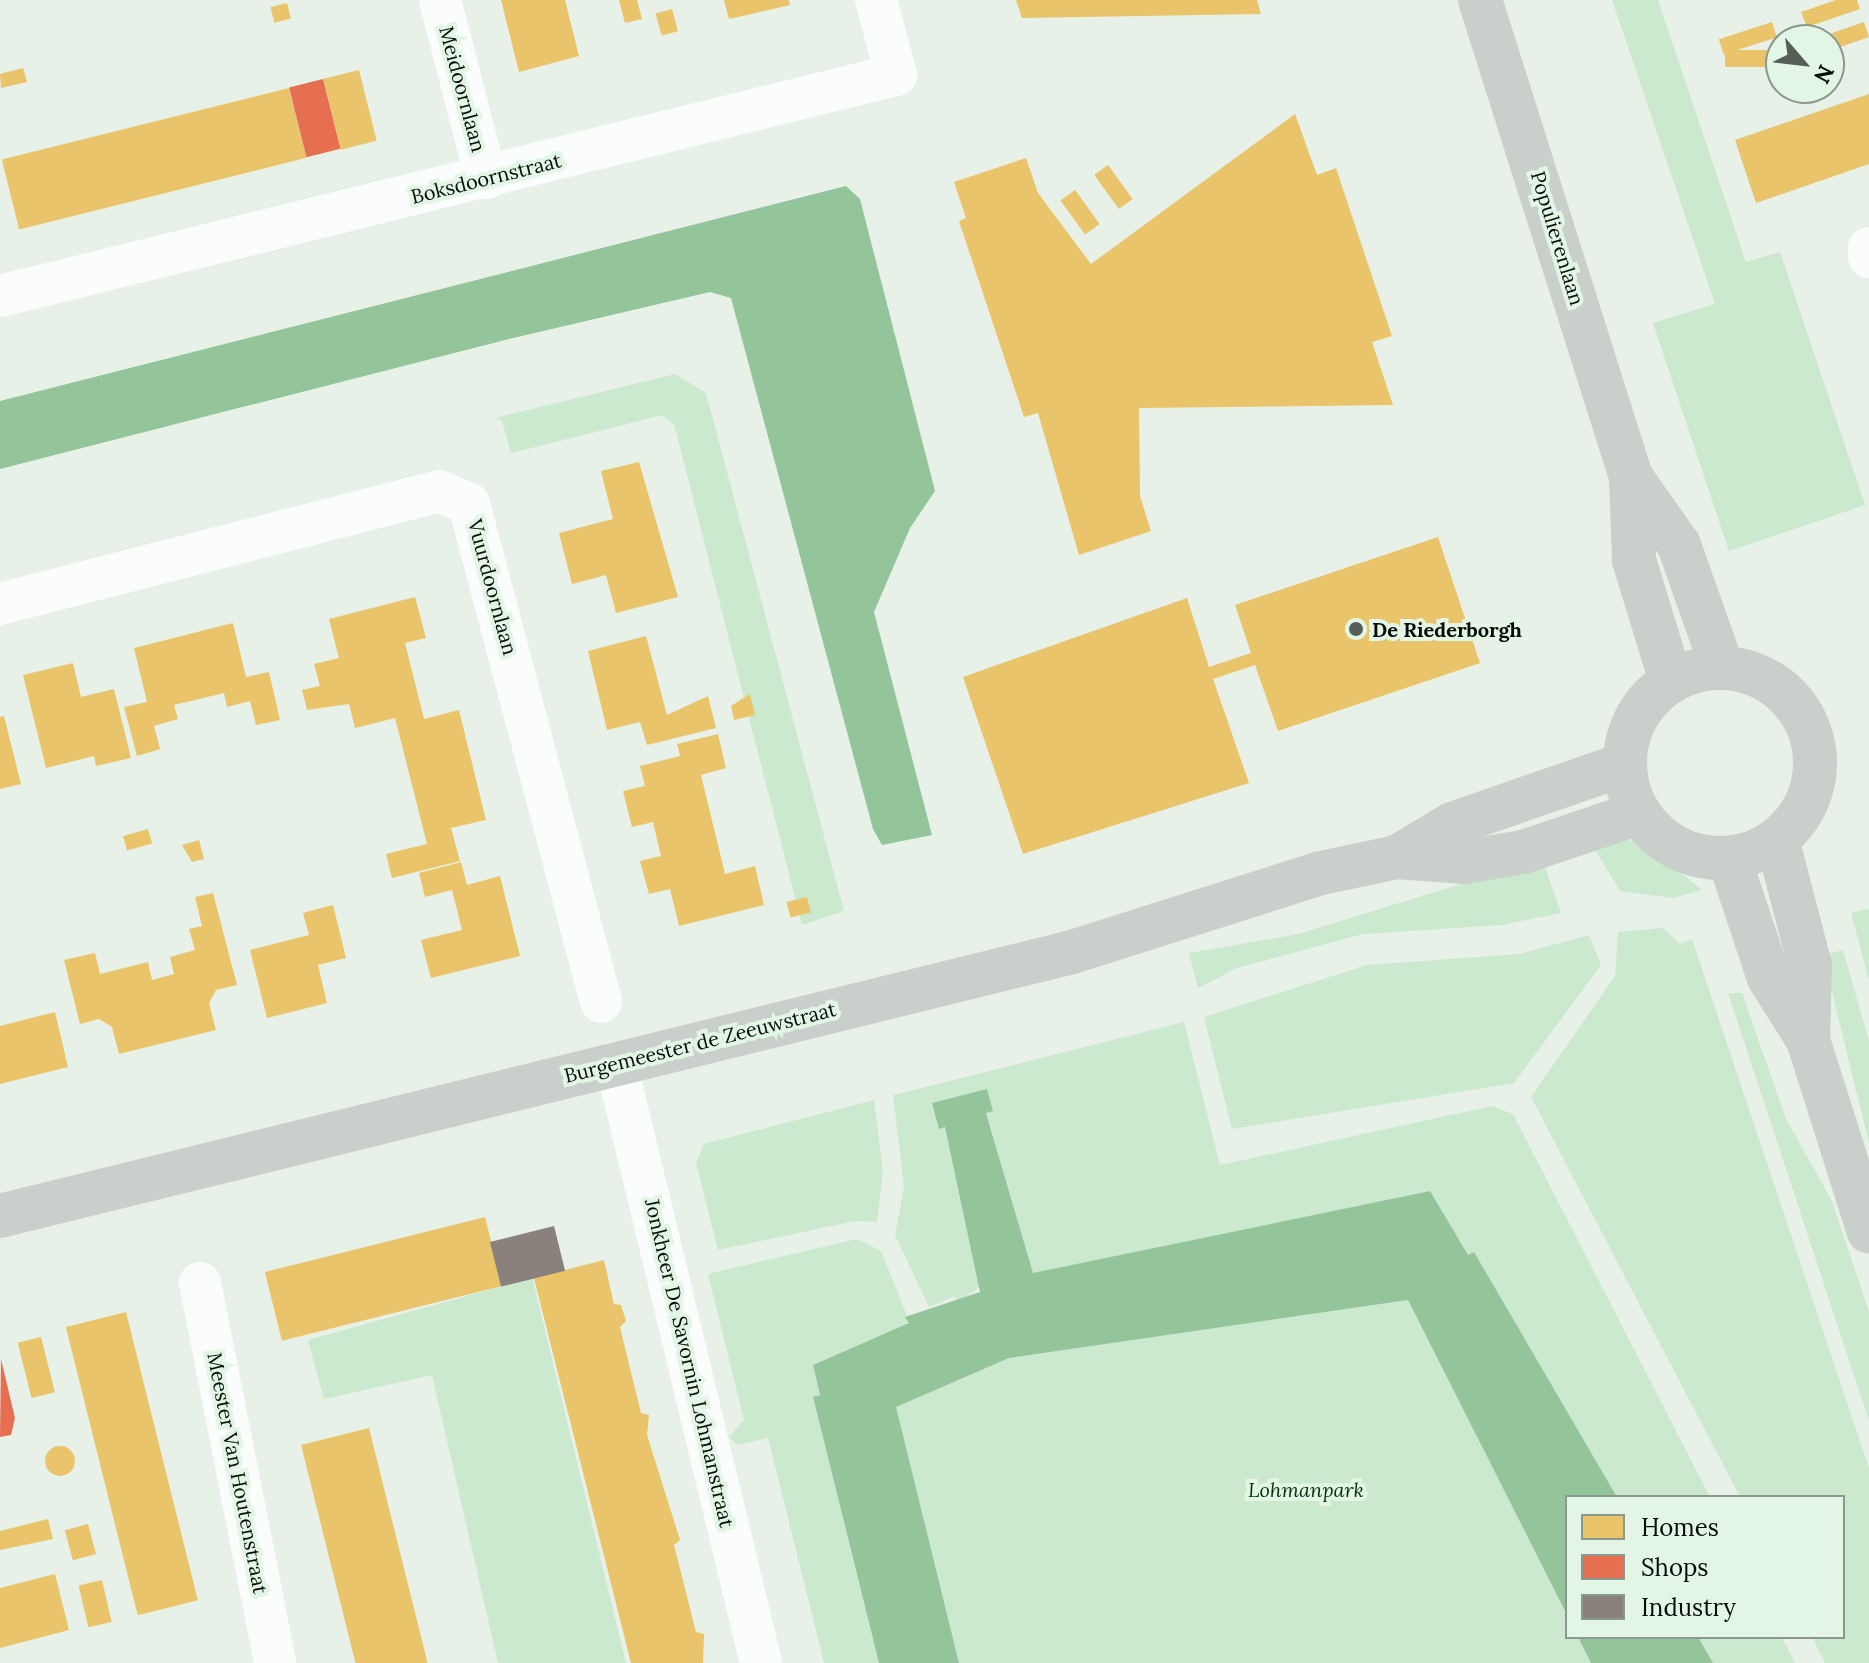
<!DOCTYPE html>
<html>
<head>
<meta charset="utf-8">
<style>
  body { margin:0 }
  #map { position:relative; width:1869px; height:1663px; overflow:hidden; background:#e7f1e8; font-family:Lora,serif }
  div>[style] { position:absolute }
  .green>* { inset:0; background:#cbe9ce }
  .water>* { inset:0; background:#94c49a }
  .homes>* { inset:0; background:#e9c46a; transform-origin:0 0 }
  .round { border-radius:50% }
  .shops>* { inset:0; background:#e76f51; transform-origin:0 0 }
  .industry>* { inset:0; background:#8a817c; transform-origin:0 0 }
  .street>* { height:42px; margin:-21px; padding:0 21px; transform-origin:21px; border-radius:21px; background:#fbfdfc }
  .secondary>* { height:44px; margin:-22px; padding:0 22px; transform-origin:22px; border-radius:22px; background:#c9cfca }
  .secondary>.ring { margin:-22px; padding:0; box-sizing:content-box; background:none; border:44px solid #c9cfca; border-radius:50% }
  .dots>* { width:22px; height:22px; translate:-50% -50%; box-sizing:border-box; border:4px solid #e3f5e5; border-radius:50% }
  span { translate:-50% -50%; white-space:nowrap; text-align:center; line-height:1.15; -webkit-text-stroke:8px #e3f5e5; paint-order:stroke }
  .street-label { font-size:20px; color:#070d08 }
  .poi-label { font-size:20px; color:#070d08; font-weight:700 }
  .left { translate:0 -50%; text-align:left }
  .park-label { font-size:20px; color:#033511; font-style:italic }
  .legend { position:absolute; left:1565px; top:1495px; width:280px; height:144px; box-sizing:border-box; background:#e3f5e5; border:2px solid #8b988d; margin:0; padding:10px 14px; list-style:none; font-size:24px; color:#070d08 }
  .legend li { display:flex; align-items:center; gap:16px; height:40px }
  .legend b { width:40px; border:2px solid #8b988d }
  .north { position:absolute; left:1765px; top:24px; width:80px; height:80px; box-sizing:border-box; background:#e3f5e5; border:2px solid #8b988d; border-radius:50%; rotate:118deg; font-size:22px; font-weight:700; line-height:32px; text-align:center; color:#070d08 }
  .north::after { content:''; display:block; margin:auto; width:28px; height:36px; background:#555d56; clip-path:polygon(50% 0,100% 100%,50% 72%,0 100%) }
</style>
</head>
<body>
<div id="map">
  <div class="green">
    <i style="clip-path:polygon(1612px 0,1658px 0,1746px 262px,1780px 252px,1865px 505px,1729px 551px,1653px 323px,1715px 304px)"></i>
    <i style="clip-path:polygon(675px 374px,706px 393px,844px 911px,802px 925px,674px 424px,662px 415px,511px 453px,502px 421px,495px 418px)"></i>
    <i style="clip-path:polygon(1618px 837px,1645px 844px,1702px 890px,1673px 898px,1620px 891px,1592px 845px)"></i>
    <i style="clip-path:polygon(1542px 859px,1561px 913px,1502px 925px,1363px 934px,1237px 968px,1198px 988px,1189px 953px,1298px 934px)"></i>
    <i style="clip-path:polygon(1869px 909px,1869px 980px,1851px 913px)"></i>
    <i style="clip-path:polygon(1663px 928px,1680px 944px,1692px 939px,1869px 1468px,1869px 1663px,1825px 1663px,1812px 1637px,1843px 1637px,1843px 1497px,1740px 1497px,1531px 1097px,1615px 976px,1618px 932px)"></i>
    <i style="clip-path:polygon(1589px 935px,1601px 965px,1514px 1083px,1232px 1129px,1204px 1017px,1367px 965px,1519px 954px)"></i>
    <i style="clip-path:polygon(1843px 950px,1869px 1041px,1869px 1143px,1823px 955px)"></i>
    <i style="clip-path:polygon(1728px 993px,1742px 993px,1786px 1119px,1832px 1201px,1869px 1312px,1869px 1421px)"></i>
    <i style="clip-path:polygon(1184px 1022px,1220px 1165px,1492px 1106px,1513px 1114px,1710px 1497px,1617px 1497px,1474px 1253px,1468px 1256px,1429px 1191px,1033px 1274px,986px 1112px,993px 1110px,987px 1089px,940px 1128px,945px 1127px,984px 1284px,958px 1302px,955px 1296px,929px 1307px,895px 1235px,904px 1187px,893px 1095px)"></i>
    <i style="clip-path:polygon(874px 1100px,883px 1171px,877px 1222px,855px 1221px,718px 1250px,696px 1163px,704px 1144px)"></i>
    <i style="clip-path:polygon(857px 1239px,881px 1251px,910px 1323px,813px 1365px,820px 1396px,813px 1398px,879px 1663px,824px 1663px,768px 1438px,737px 1445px,729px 1437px,744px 1420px,708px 1274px)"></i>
    <i style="clip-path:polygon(530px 1269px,626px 1663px,498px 1663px,432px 1375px,324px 1399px,308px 1340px,503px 1286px)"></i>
    <i style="clip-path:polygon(1408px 1300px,1567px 1615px,1567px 1637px,1578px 1637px,1591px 1663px,959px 1663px,895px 1407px,1009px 1358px)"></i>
    <i style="clip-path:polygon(1698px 1637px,1782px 1637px,1795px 1663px,1713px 1663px)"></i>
  </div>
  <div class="water">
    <i style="clip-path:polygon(846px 186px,860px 199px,935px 491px,910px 528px,874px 612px,932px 835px,882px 845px,873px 829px,731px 298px,710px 292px,509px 339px,0 469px,0 401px)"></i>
    <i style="clip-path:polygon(987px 1089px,993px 1111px,986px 1113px,1033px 1273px,1430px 1191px,1468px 1255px,1474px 1252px,1617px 1497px,1567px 1497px,1567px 1615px,1408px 1300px,1009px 1358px,896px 1407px,959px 1663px,879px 1663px,813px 1397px,820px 1395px,813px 1365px,909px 1323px,905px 1317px,980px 1292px,945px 1127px,939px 1129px,932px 1103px)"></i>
    <i style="clip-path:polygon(1578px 1637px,1698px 1637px,1713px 1663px,1591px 1663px)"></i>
  </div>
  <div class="homes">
    <i style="clip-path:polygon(501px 0,565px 0,579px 56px,519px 72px)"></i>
    <i style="clip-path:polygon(619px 0,637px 0,642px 19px,625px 23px)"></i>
    <i style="clip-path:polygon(724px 0,789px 0,790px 5px,729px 19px)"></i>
    <i style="clip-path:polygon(1016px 0,1257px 0,1261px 14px,1022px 18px)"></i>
    <i style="clip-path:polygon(1836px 0,1857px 0,1860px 9px,1807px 27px,1801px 12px)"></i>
    <i style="left:287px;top:3px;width:16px;height:17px;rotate:76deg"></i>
    <i style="left:672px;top:9px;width:23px;height:17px;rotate:75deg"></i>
    <i style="left:1772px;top:22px;width:16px;height:56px;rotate:72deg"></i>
    <i style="clip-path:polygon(1864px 22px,1869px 37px,1829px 51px,1829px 40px,1812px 40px)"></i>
    <i style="left:1781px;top:50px;width:17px;height:56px;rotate:90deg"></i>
    <i style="clip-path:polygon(23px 68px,27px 82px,1px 88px,0 74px)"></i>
    <i style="left:359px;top:70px;width:73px;height:37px;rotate:76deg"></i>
    <i style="left:289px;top:88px;width:72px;height:296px;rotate:76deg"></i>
    <i style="clip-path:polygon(1869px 94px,1869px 164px,1756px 203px,1735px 140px)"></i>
    <i style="clip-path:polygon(1295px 114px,1317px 175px,1336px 168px,1392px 336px,1372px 342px,1393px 405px,1139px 408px,1140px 496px,1151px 531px,1079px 555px,1038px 413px,1024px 417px,959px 221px,966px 218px,954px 182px,1026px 158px,1038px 193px,1091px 264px)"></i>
    <i style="left:1108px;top:165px;width:42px;height:17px;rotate:54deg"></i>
    <i style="left:1075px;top:190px;width:42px;height:18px;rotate:54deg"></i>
    <i style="clip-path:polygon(639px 462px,678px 597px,616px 613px,606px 575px,572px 584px,559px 533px,613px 519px,601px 471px)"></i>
    <i style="clip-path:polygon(1438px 537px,1480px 663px,1278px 731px,1255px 665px,1213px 679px,1249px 783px,1023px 854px,963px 677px,1187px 598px,1209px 667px,1251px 653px,1235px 605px)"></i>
    <i style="clip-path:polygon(415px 597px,426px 638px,405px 643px,424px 719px,459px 710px,486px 820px,451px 828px,460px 861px,392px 878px,386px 854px,427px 844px,395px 718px,355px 728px,349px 704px,307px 710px,302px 690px,320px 686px,314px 664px,339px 658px,329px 619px)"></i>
    <i style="clip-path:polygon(233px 623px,246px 677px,269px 672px,280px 720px,256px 725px,250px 701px,227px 707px,224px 693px,174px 705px,178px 719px,154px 726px,160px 749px,137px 756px,124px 707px,147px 702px,134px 648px)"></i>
    <i style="clip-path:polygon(646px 636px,667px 715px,708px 696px,716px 728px,647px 745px,640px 722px,607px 730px,588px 651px)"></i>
    <i style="clip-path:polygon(73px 663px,81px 697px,114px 689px,131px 758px,96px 766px,94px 756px,46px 768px,23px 675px)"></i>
    <i style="clip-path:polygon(750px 694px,755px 715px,734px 720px,731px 706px)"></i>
    <i style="clip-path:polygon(4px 716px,21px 784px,0 789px,0 717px)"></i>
    <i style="clip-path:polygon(718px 734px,726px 768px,701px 775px,725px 874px,755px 866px,764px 905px,679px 926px,670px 889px,649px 894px,640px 861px,661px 856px,653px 822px,632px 827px,623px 791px,645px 786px,640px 766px,680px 756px,677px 744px)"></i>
    <i style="left:148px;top:829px;width:15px;height:26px;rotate:74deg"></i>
    <i style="clip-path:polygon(199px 840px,204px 859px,192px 862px,182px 845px)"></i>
    <i style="clip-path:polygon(461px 862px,467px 885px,500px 876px,520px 956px,431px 978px,421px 940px,462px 930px,452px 890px,425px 897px,419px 873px)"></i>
    <i style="clip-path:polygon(213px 893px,237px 985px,216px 990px,209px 1003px,216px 1030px,119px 1054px,112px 1027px,99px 1019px,80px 1024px,64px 960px,95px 953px,100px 974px,148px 962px,152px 980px,174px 974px,170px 957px,195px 950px,189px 929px,202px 926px,195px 897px)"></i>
    <i style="left:807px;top:897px;width:16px;height:21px;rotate:76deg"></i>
    <i style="clip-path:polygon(333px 905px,346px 958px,318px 965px,327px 1003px,267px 1018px,250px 950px,309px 935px,303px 913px)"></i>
    <i style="clip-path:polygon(55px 1012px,68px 1067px,0 1084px,0 1026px)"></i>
    <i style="left:485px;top:1217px;width:71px;height:227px;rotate:76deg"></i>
    <i style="clip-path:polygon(604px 1260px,614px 1304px,621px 1305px,626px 1321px,620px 1327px,641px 1413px,649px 1415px,647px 1435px,680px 1540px,674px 1545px,696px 1632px,704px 1634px,703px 1663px,631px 1663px,534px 1278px)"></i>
    <i style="left:126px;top:1312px;width:297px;height:62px;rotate:76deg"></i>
    <i style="left:41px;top:1337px;width:57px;height:24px;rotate:76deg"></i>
    <i style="left:369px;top:1428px;width:242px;height:70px;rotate:76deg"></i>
    <i class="round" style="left:45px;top:1446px;width:30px;height:30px"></i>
    <i style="clip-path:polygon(48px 1519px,53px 1539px,0 1550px,0 1531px)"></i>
    <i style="left:88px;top:1524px;width:31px;height:24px;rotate:75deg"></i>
    <i style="clip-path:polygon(55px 1574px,69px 1630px,0 1648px,0 1588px)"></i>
    <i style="left:102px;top:1580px;width:43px;height:24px;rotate:77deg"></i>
  </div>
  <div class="shops">
    <i style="left:323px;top:79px;width:72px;height:35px;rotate:76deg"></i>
    <i style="clip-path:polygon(1px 1359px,15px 1418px,11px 1435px,0 1437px)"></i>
  </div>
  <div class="industry">
    <i style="left:554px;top:1226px;width:46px;height:66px;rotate:76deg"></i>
  </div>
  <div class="street">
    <i style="left:440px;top:0;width:184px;rotate:75.5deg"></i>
    <i style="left:1869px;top:248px;width:9px;rotate:90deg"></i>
    <i style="left:0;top:296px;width:923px;rotate:-13.86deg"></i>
    <i style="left:896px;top:75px;width:78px;rotate:-104.9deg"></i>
    <i style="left:0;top:604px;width:453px;rotate:-14.4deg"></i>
    <i style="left:439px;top:491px;width:33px;rotate:23deg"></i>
    <i style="left:469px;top:504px;width:515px;rotate:75.15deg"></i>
    <i style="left:616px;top:1063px;width:617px;rotate:76.41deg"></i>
    <i style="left:200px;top:1283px;width:387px;rotate:78.8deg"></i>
  </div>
  <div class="secondary">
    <i style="left:1480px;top:0;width:500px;rotate:72.43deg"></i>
    <i style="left:1631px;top:477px;width:83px;rotate:87.9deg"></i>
    <i style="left:1634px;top:560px;width:127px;rotate:73deg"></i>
    <i style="left:1631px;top:477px;width:83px;rotate:54.8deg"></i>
    <i style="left:1679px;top:545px;width:129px;rotate:70.6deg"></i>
    <i class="ring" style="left:1625px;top:668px;width:146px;height:146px"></i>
    <i style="left:1777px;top:839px;width:131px;rotate:75.4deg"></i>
    <i style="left:1810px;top:966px;width:74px;rotate:91.5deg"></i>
    <i style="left:1397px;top:857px;width:64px;rotate:-31deg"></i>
    <i style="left:1452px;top:824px;width:183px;rotate:-19.1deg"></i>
    <i style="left:1729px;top:858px;width:126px;rotate:71.6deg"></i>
    <i style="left:1769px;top:978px;width:73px;rotate:57.8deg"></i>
    <i style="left:1808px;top:1040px;width:201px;rotate:72.4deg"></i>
    <i style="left:0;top:1216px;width:1104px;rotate:-13.83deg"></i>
    <i style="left:1072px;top:952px;width:261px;rotate:-17.6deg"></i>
    <i style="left:1321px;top:873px;width:78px;rotate:-11.9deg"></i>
    <i style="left:1397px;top:857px;width:68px;rotate:4.2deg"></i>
    <i style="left:1465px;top:862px;width:59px;rotate:-9.8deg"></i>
    <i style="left:1523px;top:852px;width:122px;rotate:-18.6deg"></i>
  </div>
  <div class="dots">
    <i style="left:1356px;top:629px;background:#555d56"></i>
  </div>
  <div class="street-label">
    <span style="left:463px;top:89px;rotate:75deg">Meidoornlaan</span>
    <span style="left:486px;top:178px;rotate:-14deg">Boksdoornstraat</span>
    <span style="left:1558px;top:238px;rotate:73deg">Populierenlaan</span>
    <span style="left:493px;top:587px;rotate:75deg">Vuurdoornlaan</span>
    <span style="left:700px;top:1042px;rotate:-14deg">Burgemeester de Zeeuwstraat</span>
    <span style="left:690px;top:1363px;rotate:77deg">Jonkheer De Savornin Lohmanstraat</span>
    <span style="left:238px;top:1473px;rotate:79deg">Meester Van Houtenstraat</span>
  </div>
  <div class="poi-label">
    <span class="left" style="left:1372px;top:629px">De Riederborgh</span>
  </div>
  <div class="park-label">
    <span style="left:1306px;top:1489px">Lohmanpark</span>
  </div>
  <ul class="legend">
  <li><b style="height:22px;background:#e9c46a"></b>Homes</li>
  <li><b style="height:22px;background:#e76f51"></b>Shops</li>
  <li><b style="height:22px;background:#8a817c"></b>Industry</li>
  </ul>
  <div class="north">N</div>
</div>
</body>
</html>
